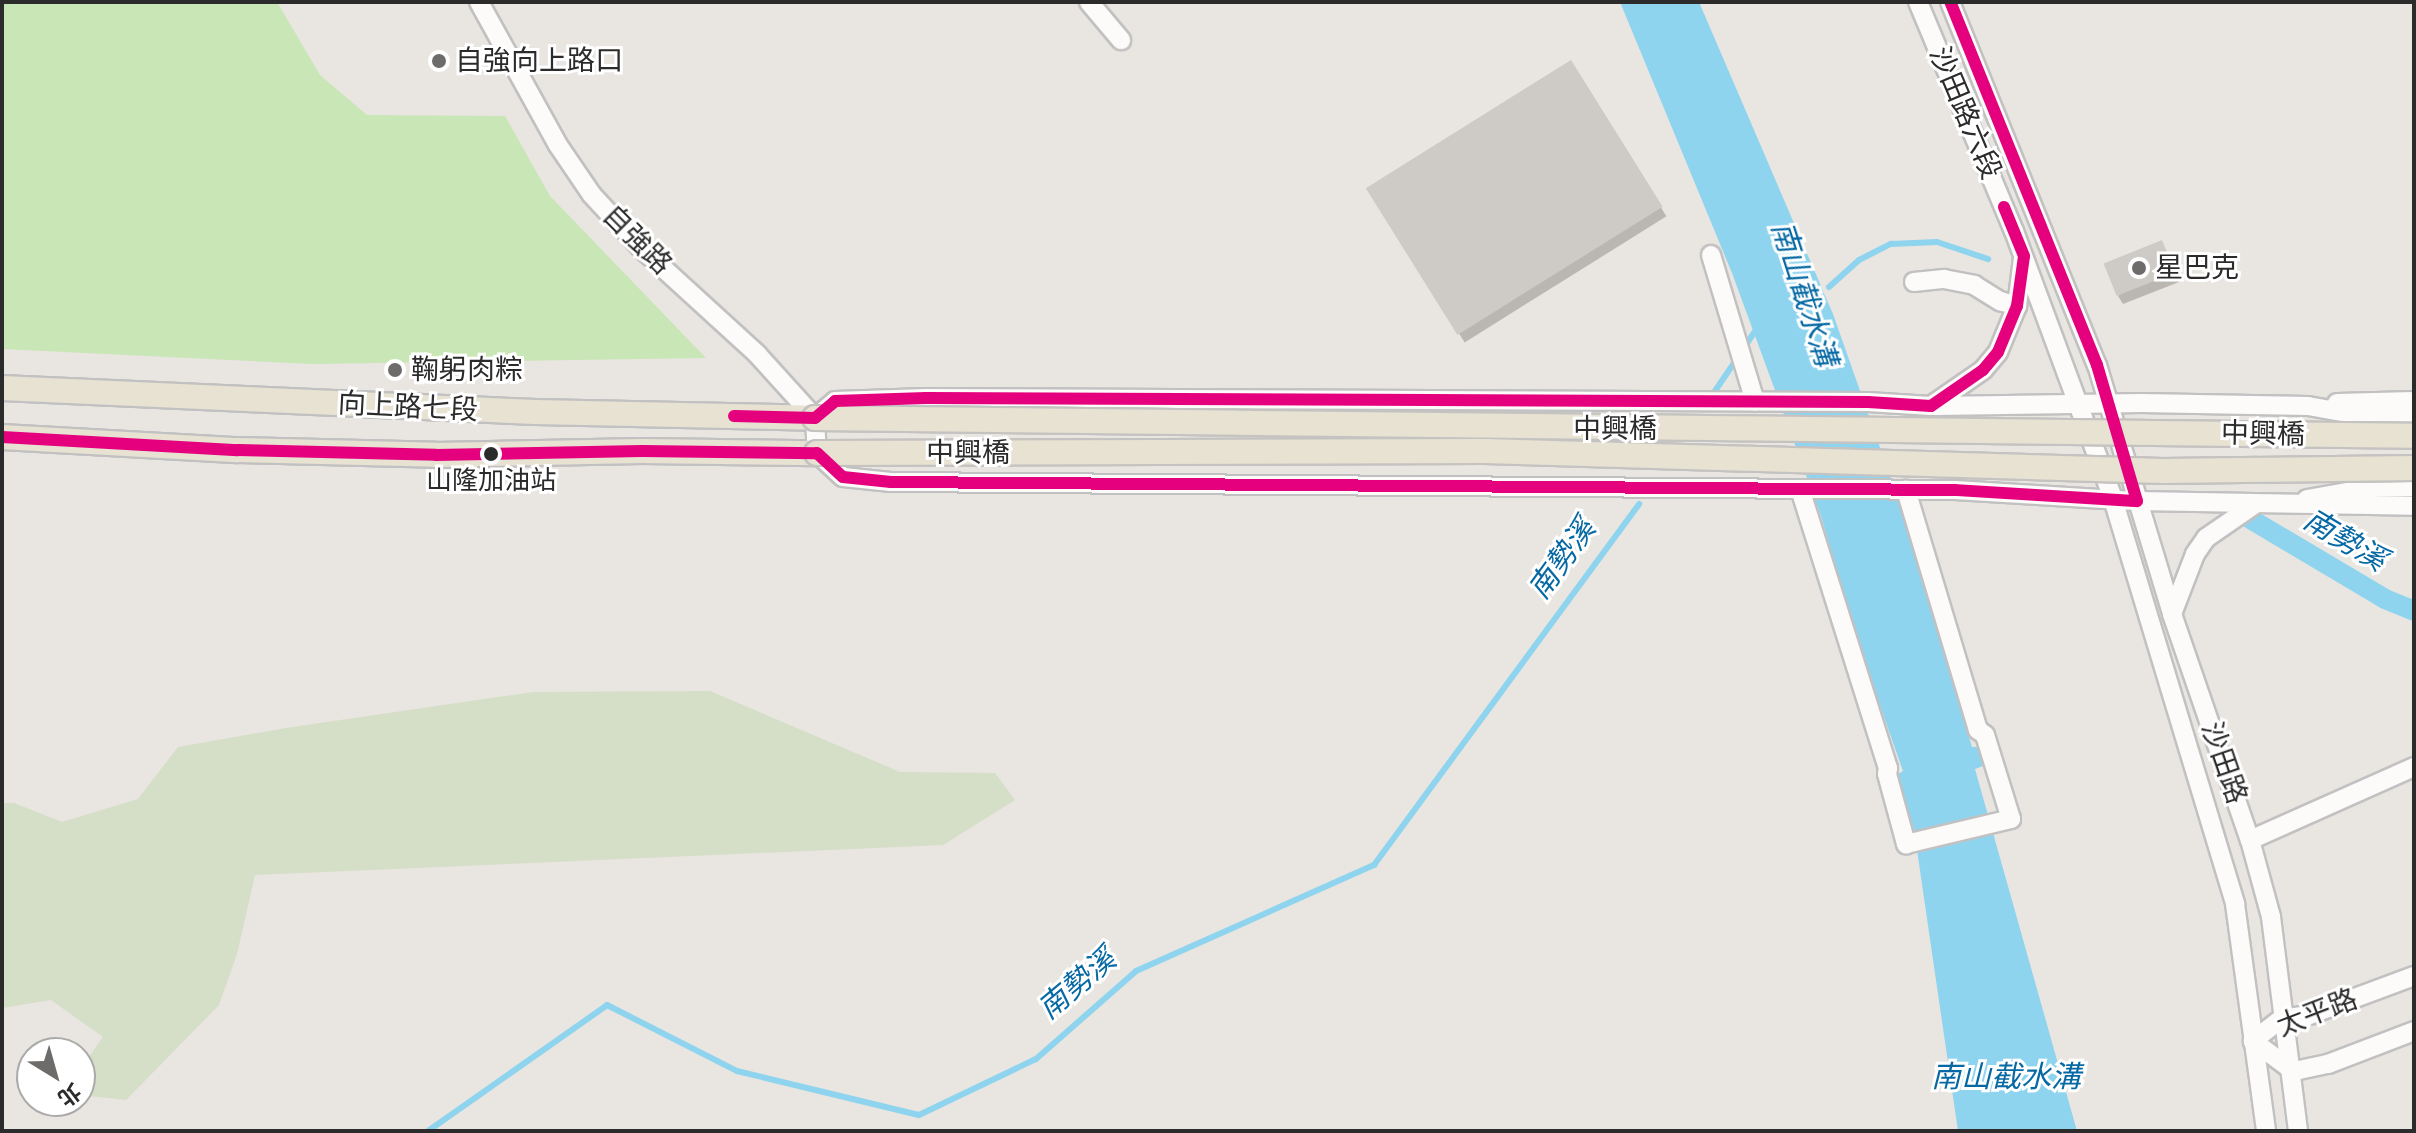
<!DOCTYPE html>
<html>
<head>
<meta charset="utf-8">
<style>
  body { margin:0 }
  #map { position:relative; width:2416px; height:1133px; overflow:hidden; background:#e9e5e0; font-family:Helvetica,"Noto Sans TC",sans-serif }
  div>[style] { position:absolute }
  .green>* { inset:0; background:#c9e6b7 }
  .cemetery>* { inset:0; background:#d5dec7 }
  .water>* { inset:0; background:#8fd4ef }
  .shadow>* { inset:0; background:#0003; transform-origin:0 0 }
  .stream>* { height:6px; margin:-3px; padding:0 3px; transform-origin:3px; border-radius:3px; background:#8fd4ef }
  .canal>* { height:20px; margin:-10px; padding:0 10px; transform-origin:10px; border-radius:10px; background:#8fd4ef }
  .building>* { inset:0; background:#cecbc7; transform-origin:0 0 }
  .roads { filter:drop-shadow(2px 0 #c2c1c2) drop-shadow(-2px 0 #c2c1c2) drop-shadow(0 2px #c2c1c2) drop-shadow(0 -2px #c2c1c2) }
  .minor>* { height:18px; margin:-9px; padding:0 9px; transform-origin:9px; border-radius:9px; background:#fcfbfa }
  .major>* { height:24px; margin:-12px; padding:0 12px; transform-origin:12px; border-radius:12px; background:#e7e2d2 }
  .bridges { filter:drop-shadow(2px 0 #c5c3c1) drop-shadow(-2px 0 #c5c3c1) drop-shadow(0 2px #c5c3c1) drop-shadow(0 -2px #c5c3c1) }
  .major-bridge>* { height:24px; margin:-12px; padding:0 12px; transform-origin:12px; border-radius:12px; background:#e7e2d2 }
  .bus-1>* { height:12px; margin:-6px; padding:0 6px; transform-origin:6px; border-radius:6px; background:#e5007d }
  .dots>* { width:22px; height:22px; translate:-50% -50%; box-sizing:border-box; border:4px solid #fff; border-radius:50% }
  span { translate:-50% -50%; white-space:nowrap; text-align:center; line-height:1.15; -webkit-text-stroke:6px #fff; paint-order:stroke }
  .bus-label { font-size:26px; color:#2b2b2b }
  .poi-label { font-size:28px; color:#2b2b2b }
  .left { translate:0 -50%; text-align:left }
  .street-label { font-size:28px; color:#2b2b2b }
  .water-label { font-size:30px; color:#0669a4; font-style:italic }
  .frame { position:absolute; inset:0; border:4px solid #2b2b2b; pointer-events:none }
  .north { position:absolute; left:16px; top:1037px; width:80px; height:80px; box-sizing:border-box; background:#fff; border:2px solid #aaa; border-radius:50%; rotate:143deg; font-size:22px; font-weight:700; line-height:32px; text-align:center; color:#2b2b2b }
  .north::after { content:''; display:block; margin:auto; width:28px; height:36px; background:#6e6c6a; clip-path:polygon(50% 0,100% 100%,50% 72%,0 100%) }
</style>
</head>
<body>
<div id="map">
  <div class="green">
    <i style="clip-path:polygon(2px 2px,277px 2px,320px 75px,367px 115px,505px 116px,550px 196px,706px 358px,313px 364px,2px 349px)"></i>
  </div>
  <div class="cemetery">
    <i style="clip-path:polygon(710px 691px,900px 772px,995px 773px,1015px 800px,943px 845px,255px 875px,237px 954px,219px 1005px,126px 1100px,80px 1095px,80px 1069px,103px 1037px,51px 1000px,2px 1008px,2px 803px,14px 803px,62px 822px,138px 799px,178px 747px,286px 728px,533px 692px)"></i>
  </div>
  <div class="water">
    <i style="clip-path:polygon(1620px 2px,1699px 2px,1833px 314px,1903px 513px,1972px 747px,1980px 747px,1983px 766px,1975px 769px,2077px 1131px,1958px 1131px,1917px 850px,1895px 776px,1903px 771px,1859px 646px,1821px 516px,1732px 273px)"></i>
  </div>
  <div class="shadow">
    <i style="left:1570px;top:62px;width:182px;height:238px;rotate:58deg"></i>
    <i style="clip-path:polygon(2166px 251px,2179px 282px,2123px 304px,2118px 296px)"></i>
  </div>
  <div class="stream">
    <i style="left:1829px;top:287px;width:40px;rotate:-42deg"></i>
    <i style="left:1859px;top:260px;width:36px;rotate:-27deg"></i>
    <i style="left:1891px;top:244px;width:46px;rotate:-2.5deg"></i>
    <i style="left:1937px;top:242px;width:54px;rotate:18.4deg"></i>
    <i style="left:1744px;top:348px;width:24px;rotate:-57deg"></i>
    <i style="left:1715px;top:391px;width:40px;rotate:-56deg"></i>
    <i style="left:428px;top:1131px;width:219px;rotate:-35.1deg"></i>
    <i style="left:607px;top:1005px;width:146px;rotate:26.9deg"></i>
    <i style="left:737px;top:1071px;width:187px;rotate:13.6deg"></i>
    <i style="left:919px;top:1115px;width:130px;rotate:-25.6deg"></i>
    <i style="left:1036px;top:1059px;width:133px;rotate:-41.3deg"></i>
    <i style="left:1136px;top:971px;width:261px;rotate:-24deg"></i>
    <i style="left:1374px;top:865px;width:448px;rotate:-53.7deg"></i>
  </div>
  <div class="canal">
    <i style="left:2247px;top:517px;width:161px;rotate:30.7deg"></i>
    <i style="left:2385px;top:599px;width:31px;rotate:22deg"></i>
  </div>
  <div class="building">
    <i style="left:1571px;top:60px;width:173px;height:242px;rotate:58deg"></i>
    <i style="left:2162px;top:240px;width:35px;height:63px;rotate:68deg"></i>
  </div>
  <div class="roads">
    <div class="minor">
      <i style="left:479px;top:2px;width:163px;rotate:61.1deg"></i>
      <i style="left:558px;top:145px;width:60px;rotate:55.8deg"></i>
      <i style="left:592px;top:195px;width:72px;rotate:47.2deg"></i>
      <i style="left:641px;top:248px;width:157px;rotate:42.4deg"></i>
      <i style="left:757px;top:354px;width:86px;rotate:47.8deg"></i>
      <i style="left:815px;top:418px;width:35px;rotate:87deg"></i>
      <i style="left:817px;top:453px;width:35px;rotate:43deg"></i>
      <i style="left:843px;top:477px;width:48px;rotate:5.9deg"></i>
      <i style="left:891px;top:482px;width:1064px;rotate:0.43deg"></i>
      <i style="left:1955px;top:490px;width:182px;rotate:3.5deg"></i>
      <i style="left:2137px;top:501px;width:277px;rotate:1deg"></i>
      <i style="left:1089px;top:2px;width:50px;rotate:49.9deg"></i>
      <i style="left:1918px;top:2px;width:248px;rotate:67.3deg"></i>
      <i style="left:2014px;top:231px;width:286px;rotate:69.7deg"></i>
      <i style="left:2113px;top:499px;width:423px;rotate:73.2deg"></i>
      <i style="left:2235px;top:904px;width:229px;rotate:82.2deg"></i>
      <i style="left:1950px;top:2px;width:392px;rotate:68deg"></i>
      <i style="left:2097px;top:365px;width:260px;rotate:73.2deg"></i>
      <i style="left:2172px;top:614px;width:239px;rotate:71deg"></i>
      <i style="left:2250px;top:840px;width:80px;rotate:74.7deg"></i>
      <i style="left:2271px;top:917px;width:216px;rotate:82.8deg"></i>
      <i style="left:1711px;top:255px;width:153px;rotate:73.3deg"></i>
      <i style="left:1914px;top:282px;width:30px;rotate:-6deg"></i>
      <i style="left:1944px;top:279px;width:31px;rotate:11deg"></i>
      <i style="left:1974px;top:285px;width:31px;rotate:32deg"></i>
      <i style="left:2000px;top:301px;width:18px;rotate:16deg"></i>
      <i style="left:2337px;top:403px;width:77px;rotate:-1.5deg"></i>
      <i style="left:1931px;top:406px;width:63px;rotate:-34.7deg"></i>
      <i style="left:1983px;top:370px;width:23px;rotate:-50deg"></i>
      <i style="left:1998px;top:352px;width:50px;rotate:-67.6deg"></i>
      <i style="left:2017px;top:306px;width:48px;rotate:-82.9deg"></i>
      <i style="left:815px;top:418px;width:26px;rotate:-40deg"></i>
      <i style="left:835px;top:401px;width:91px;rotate:-1.9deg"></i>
      <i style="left:926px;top:398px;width:942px;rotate:0.24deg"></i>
      <i style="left:1868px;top:402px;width:63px;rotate:3.6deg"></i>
      <i style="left:1931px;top:406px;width:211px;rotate:-0.8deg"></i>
      <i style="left:2142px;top:403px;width:166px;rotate:1deg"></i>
      <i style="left:2308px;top:406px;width:62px;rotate:10.2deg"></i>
      <i style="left:2369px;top:417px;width:45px;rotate:1.3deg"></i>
      <i style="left:1800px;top:489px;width:293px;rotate:72.5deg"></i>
      <i style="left:1888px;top:768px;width:6px;rotate:99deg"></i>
      <i style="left:1887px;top:774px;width:73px;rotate:74.8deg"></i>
      <i style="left:1906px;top:844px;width:108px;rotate:-13.4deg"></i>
      <i style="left:2011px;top:819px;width:88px;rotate:-107.2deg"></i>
      <i style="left:1985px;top:735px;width:9px;rotate:-144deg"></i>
      <i style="left:1978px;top:730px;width:251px;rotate:-106.7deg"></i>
      <i style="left:2307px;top:499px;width:70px;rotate:-9.9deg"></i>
      <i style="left:2376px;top:487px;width:38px"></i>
      <i style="left:2172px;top:614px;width:64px;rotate:-69deg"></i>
      <i style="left:2195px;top:554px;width:19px;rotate:-55deg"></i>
      <i style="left:2206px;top:538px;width:58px;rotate:-34.5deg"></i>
      <i style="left:2250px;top:840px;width:180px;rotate:-24deg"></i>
      <i style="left:2414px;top:976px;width:112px;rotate:159.6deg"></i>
      <i style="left:2309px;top:1015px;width:28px;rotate:172deg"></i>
      <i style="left:2281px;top:1019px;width:36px;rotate:142deg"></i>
      <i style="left:2253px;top:1041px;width:49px;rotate:36.6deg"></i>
      <i style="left:2292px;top:1070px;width:7px"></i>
      <i style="left:2299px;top:1070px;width:30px;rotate:-12deg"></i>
      <i style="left:2328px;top:1064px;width:92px;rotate:-21deg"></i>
    </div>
    <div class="major">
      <i style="left:2px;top:388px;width:534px;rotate:2.58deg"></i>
      <i style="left:535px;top:412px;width:280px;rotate:1.2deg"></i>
      <i style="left:2px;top:437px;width:236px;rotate:3.2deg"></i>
      <i style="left:238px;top:450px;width:198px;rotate:1.4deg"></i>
      <i style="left:436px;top:455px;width:206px;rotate:-1.1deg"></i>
      <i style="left:642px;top:451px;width:175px;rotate:0.7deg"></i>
    </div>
  </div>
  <div class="bridges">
    <div class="major-bridge">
      <i style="left:815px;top:418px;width:1599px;rotate:0.64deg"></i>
      <i style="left:817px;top:453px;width:668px;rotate:-0.17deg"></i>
      <i style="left:1485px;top:451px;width:678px;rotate:1.69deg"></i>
      <i style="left:2163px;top:471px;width:251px;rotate:-0.7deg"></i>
    </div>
  </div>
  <div class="bus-1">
    <i style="left:734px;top:416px;width:81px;rotate:1.4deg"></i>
    <i style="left:815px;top:418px;width:26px;rotate:-40deg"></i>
    <i style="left:835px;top:401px;width:91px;rotate:-1.9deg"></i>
    <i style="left:926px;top:398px;width:942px;rotate:0.24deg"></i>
    <i style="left:1868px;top:402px;width:63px;rotate:3.6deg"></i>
    <i style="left:1931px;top:406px;width:63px;rotate:-34.7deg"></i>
    <i style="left:1983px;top:370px;width:23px;rotate:-50deg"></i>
    <i style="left:1998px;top:352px;width:50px;rotate:-67.6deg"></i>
    <i style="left:2017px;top:306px;width:50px;rotate:-82deg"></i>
    <i style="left:2024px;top:256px;width:53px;rotate:-112.2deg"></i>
    <i style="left:2px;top:437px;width:236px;rotate:3.2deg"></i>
    <i style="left:238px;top:450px;width:198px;rotate:1.4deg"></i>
    <i style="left:436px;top:455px;width:206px;rotate:-1.1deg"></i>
    <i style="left:642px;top:451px;width:175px;rotate:0.7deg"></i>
    <i style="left:817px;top:453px;width:35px;rotate:43deg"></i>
    <i style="left:843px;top:477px;width:48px;rotate:5.9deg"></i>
    <i style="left:891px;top:482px;width:1064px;rotate:0.43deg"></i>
    <i style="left:1955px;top:490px;width:182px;rotate:3.5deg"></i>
    <i style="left:2137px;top:501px;width:142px;rotate:-106.4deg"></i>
    <i style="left:2097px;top:365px;width:392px;rotate:-112deg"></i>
  </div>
  <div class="dots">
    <i style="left:439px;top:61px;background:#6e6c6a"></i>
    <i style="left:2139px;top:268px;background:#6e6c6a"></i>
    <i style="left:395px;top:370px;background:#6e6c6a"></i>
    <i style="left:491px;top:454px;background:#2b2b2b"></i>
  </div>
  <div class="bus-label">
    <span style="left:491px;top:481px">山隆加油站</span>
  </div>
  <div class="poi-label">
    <span class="left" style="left:455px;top:61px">自強向上路口</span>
    <span class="left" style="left:2155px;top:268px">星巴克</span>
    <span class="left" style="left:411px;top:370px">鞠躬肉粽</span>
  </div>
  <div class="street-label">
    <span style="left:1965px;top:113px;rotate:67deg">沙田路六段</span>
    <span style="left:637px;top:240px;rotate:45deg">自強路</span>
    <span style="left:408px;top:407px;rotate:3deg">向上路七段</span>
    <span style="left:1615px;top:429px">中興橋</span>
    <span style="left:2263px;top:434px;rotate:1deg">中興橋</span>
    <span style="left:968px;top:453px">中興橋</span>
    <span style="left:2224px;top:763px;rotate:71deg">沙田路</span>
    <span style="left:2317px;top:1013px;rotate:-21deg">太平路</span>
  </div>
  <div class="water-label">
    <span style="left:1804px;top:294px;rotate:72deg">南山截水溝</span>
    <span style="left:2345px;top:540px;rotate:31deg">南勢溪</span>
    <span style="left:1562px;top:559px;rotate:-54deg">南勢溪</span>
    <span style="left:1077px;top:984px;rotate:-40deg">南勢溪</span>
    <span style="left:2006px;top:1077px">南山截水溝</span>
  </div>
  <div class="frame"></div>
  <div class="north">北</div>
</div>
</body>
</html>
